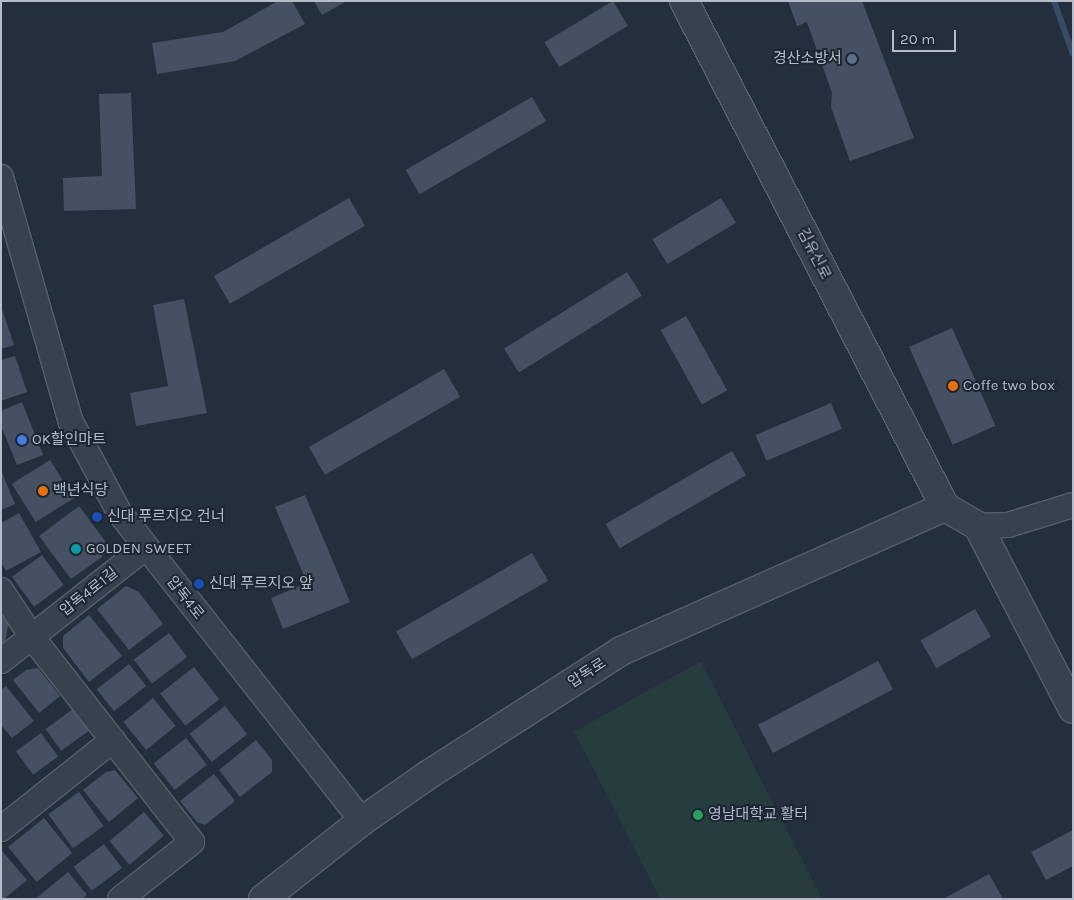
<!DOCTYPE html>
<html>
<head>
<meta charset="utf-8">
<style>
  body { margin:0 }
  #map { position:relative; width:1074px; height:900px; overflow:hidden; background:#242f3e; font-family:Karla,"Noto Sans KR",sans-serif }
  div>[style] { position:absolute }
  .green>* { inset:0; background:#263c3f }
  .stream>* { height:6px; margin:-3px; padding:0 3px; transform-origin:3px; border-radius:3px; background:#394c67 }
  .building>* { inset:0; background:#455162; transform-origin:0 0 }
  .roads { filter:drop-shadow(1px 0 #565f6c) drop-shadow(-1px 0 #565f6c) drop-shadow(0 1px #565f6c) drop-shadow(0 -1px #565f6c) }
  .minor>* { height:24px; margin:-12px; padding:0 12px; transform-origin:12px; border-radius:12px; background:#38414e }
  .tertiary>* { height:28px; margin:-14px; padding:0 14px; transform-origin:14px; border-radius:14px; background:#38414e }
  .dots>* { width:14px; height:14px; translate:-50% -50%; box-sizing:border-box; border:2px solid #1d2633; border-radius:50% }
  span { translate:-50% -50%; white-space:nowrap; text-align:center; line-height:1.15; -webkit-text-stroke:4px #1d2633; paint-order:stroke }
  .poi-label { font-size:15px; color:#b4bcc9 }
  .right { translate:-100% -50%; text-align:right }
  .left { translate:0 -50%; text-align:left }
  .street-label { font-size:15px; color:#b4bcc9 }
  .frame { position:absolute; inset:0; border:2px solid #b4bcc9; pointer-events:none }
  .scale { position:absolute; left:892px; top:30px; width:64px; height:22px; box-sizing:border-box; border:2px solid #b4bcc9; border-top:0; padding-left:6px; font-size:15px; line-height:18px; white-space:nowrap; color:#b4bcc9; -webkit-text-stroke:4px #1d2633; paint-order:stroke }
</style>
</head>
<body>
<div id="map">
  <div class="green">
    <i style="clip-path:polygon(701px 661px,822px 899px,661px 899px,574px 732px)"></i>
  </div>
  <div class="stream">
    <i style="left:1054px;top:1px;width:56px;rotate:70.3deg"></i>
  </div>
  <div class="building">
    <i style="clip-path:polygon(278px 1px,292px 1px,305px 24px,235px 61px,157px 74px,152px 43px,223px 32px)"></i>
    <i style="clip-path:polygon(314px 1px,347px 1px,322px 15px)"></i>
    <i style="left:613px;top:1px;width:29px;height:80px;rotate:59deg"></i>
    <i style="clip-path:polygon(788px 1px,862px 1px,914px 138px,850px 161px,831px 107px,832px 93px,807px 22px,797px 26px)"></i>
    <i style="clip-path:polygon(131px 93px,136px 209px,64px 211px,63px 178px,102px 176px,99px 94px)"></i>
    <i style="left:532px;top:97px;width:28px;height:146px;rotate:60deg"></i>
    <i style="left:349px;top:198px;width:32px;height:156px;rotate:60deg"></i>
    <i style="left:721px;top:198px;width:29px;height:80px;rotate:59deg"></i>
    <i style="left:627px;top:272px;width:28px;height:145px;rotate:58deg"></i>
    <i style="clip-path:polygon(184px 299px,207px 413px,136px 426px,130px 393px,168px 386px,153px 305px)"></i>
    <i style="clip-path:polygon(1px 306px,14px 345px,1px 349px)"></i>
    <i style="left:686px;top:316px;width:85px;height:29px;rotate:61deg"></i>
    <i style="left:952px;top:328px;width:107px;height:47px;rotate:66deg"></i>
    <i style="clip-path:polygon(15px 356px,27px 392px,1px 401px,1px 360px)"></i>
    <i style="left:444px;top:369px;width:32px;height:156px;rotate:60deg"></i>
    <i style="clip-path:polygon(22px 402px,43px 455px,17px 465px,1px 426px,1px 411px)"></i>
    <i style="left:831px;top:403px;width:28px;height:82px;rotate:67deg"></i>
    <i style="left:732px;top:451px;width:28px;height:146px;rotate:60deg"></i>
    <i style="left:50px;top:460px;width:45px;height:45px;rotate:58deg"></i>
    <i style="clip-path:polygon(1px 470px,15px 504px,1px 510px)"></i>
    <i style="clip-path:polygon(305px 495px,350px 602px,283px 629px,271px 598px,307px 583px,275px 507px)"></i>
    <i style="clip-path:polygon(79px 506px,105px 541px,102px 557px,71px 579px,39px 536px)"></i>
    <i style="clip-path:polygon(19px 513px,41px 552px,6px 571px,1px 562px,1px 523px)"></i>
    <i style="left:532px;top:553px;width:32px;height:157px;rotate:60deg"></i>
    <i style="left:42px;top:555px;width:37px;height:37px;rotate:54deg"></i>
    <i style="clip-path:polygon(126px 586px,139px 592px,163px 624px,129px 650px,97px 609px)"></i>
    <i style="left:975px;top:609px;width:32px;height:63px;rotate:60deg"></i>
    <i style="clip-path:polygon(1px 611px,9px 621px,5px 642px,1px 645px)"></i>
    <i style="clip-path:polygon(89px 615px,122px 656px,89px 682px,63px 648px,63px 636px)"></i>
    <i style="left:169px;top:633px;width:30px;height:44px;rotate:53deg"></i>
    <i style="left:878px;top:661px;width:32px;height:136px;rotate:62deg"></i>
    <i style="left:129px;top:664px;width:28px;height:41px;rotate:52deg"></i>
    <i style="left:194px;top:667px;width:41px;height:43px;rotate:52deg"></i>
    <i style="clip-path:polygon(38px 668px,60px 696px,39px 713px,13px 680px,26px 670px)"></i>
    <i style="clip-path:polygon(6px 686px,34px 721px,12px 738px,1px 725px,1px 690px)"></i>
    <i style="left:153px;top:698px;width:36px;height:38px;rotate:51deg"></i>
    <i style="left:225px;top:706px;width:36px;height:45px;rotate:52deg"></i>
    <i style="left:73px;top:709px;width:27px;height:34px;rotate:54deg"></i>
    <i style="left:41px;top:733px;width:29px;height:31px;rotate:54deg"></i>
    <i style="left:186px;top:738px;width:34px;height:41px;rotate:52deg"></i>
    <i style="clip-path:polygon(256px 740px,272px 760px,272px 772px,240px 797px,219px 770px)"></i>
    <i style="clip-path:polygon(115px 770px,138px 798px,109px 822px,83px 790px,106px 772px)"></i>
    <i style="clip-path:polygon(214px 774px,235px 801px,205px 825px,197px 822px,180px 801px)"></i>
    <i style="left:79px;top:792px;width:42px;height:38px;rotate:54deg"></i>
    <i style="left:144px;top:812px;width:31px;height:45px;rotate:50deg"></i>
    <i style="left:44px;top:818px;width:45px;height:46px;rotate:51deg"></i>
    <i style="clip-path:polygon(1073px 830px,1073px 866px,1046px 880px,1031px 852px)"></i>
    <i style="left:104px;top:844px;width:30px;height:38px;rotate:53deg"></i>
    <i style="clip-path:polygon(2px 851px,27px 880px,4px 899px,1px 899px)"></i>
    <i style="clip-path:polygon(68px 872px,87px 895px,82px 899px,35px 899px)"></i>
    <i style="clip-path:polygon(989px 874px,1003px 899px,943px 899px)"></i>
  </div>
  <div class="roads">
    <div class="minor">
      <i style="left:1px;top:177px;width:255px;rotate:74.1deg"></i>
      <i style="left:71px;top:422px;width:102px;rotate:61.9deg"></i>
      <i style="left:119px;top:512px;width:393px;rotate:51.8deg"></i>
      <i style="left:978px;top:526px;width:30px;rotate:-2deg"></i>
      <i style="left:1008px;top:525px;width:68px;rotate:-17.1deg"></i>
      <i style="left:1px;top:590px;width:56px;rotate:56.6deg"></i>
      <i style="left:32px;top:637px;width:260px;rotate:52deg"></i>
      <i style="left:192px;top:842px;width:92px;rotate:141.6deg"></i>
      <i style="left:1px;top:661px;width:184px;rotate:-38.2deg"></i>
      <i style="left:1px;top:829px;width:143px;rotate:-38.5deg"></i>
    </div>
    <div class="tertiary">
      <i style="left:684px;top:1px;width:569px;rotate:62.71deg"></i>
      <i style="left:945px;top:507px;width:38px;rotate:30deg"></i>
      <i style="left:978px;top:526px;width:206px;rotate:62.6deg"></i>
      <i style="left:263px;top:899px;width:126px;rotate:-38.2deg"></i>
      <i style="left:362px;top:821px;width:80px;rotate:-34.9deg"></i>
      <i style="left:428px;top:775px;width:229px;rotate:-32.7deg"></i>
      <i style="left:621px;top:651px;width:355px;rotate:-24deg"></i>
    </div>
  </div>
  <div class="dots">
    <i style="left:852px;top:59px;background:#5c6f8a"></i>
    <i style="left:953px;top:386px;background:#e8710a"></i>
    <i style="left:22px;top:440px;background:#3f7fe0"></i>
    <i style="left:43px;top:491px;background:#e8710a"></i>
    <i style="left:97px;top:517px;background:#1a4fb4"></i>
    <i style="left:76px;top:549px;background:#0f9aa8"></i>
    <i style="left:199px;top:584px;background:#1a4fb4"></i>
    <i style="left:698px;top:815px;background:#2e9e5b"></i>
  </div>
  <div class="poi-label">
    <span class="right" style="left:842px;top:59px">경산소방서</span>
    <span class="left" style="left:963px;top:386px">Coffe two box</span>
    <span class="left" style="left:32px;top:440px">OK할인마트</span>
    <span class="left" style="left:53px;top:491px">백년식당</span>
    <span class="left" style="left:107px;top:517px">신대 푸르지오 건너</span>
    <span class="left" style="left:86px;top:549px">GOLDEN SWEET</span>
    <span class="left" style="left:209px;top:584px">신대 푸르지오 앞</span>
    <span class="left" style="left:708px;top:815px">영남대학교 활터</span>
  </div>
  <div class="street-label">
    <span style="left:814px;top:254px;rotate:63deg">김유신로</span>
    <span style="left:89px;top:592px;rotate:-38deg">압독4로1길</span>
    <span style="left:185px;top:598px;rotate:52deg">압독4로</span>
    <span style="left:587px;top:673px;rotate:-33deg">압독로</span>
  </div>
  <div class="frame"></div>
  <div class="scale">20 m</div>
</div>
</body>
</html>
